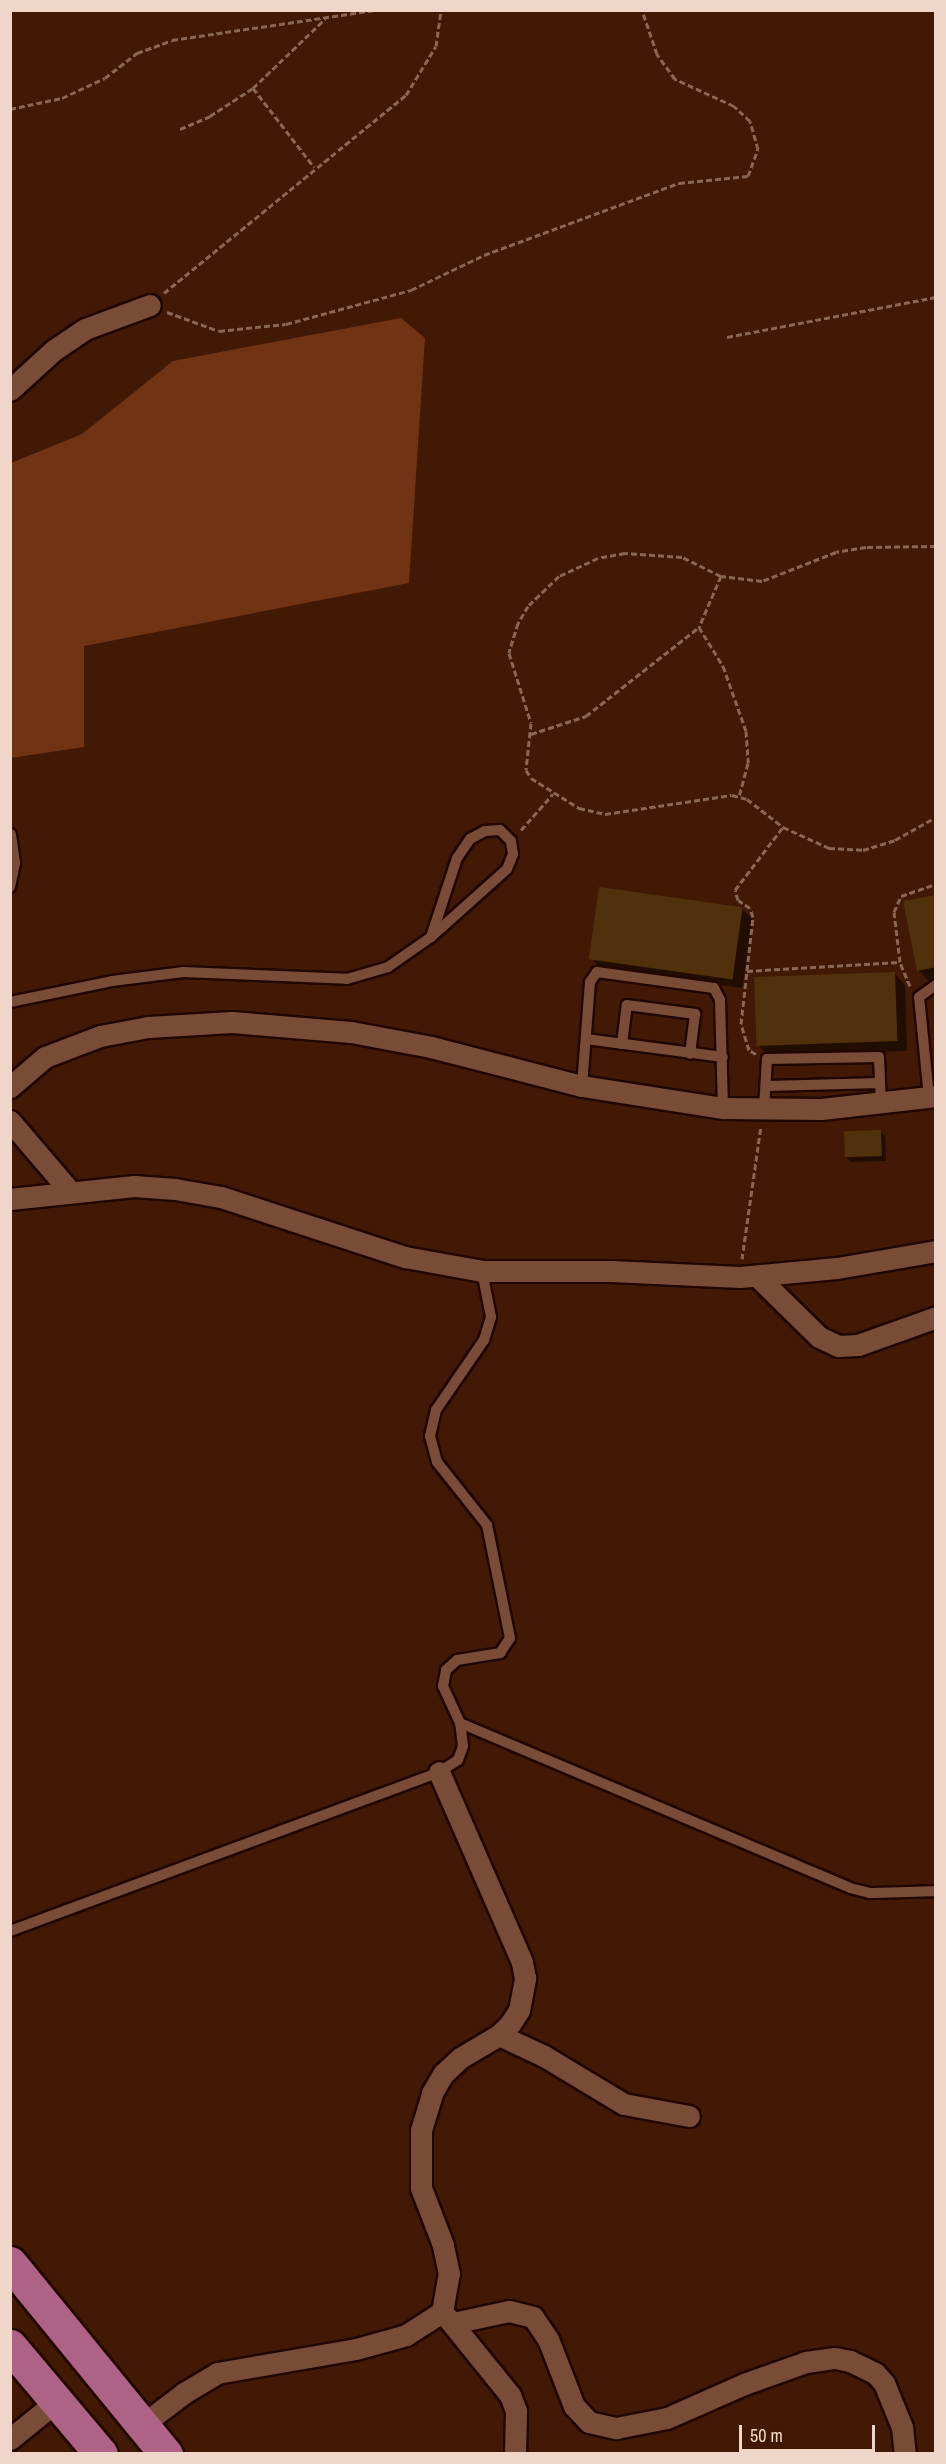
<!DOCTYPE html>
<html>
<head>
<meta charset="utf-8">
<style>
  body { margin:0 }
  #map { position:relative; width:946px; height:2464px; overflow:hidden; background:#411905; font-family:"Archivo Narrow",sans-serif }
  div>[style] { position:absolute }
  .green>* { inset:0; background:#703314 }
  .shadow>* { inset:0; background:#0007 }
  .building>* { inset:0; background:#51310c; transform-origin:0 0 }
  .path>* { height:3px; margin-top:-1.5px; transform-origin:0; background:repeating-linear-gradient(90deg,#896656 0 6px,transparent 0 9px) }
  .roads { filter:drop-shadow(2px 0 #220600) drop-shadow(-2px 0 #220600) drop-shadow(0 2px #220600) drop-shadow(0 -2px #220600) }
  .service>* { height:10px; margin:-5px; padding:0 5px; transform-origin:5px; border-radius:5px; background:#794c38 }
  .minor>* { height:21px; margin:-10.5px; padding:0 10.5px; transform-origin:10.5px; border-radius:10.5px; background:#794c38 }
  .trunk>* { height:33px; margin:-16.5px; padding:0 16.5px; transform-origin:16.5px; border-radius:16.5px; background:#ae6386 }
  span { translate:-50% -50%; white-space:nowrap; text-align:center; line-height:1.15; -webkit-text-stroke:4.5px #411905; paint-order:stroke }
  .frame { position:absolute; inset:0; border:12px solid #f0d5c9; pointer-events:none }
  .scale { position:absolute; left:739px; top:2425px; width:136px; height:27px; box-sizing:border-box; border:3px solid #f0d5c9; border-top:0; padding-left:8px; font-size:18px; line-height:21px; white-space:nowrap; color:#f0d5c9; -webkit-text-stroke:4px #411905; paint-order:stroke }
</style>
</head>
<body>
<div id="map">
  <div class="green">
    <i style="clip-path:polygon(401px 318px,425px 338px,409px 583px,84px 646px,84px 747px,11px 758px,11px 463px,82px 434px,173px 361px)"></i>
  </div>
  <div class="shadow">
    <i style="clip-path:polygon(936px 897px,936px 979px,929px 981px,918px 970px)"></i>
    <i style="clip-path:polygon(742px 909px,753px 919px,742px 988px,601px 969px,591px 958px)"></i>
    <i style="clip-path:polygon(895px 974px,905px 985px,907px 1051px,769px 1056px,758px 1045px)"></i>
    <i style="clip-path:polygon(880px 1131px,885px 1136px,886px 1161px,851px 1162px,846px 1157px)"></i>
  </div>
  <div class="building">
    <i style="left:599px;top:887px;width:145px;height:73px;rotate:8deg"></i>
    <i style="clip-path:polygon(936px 895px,936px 967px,917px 971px,903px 901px)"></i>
    <i style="left:895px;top:972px;width:69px;height:141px;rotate:88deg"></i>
    <i style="left:881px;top:1130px;width:26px;height:37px;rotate:88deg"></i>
  </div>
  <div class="path">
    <i style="left:253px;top:88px;width:100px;rotate:52.3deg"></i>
    <i style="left:10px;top:109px;width:53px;rotate:-11.9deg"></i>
    <i style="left:62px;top:98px;width:47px;rotate:-24.9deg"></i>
    <i style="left:105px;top:78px;width:41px;rotate:-38deg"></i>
    <i style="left:137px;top:53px;width:37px;rotate:-20deg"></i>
    <i style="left:172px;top:40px;width:205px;rotate:-8.4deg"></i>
    <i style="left:180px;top:129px;width:33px;rotate:-23deg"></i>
    <i style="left:210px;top:116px;width:51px;rotate:-33.1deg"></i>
    <i style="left:253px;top:88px;width:100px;rotate:-43.8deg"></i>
    <i style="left:164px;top:293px;width:313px;rotate:-39.3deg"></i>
    <i style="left:406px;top:95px;width:57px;rotate:-58.5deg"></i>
    <i style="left:436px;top:46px;width:36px;rotate:-82deg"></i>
    <i style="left:167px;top:312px;width:55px;rotate:20.1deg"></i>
    <i style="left:219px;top:331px;width:67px;rotate:-6deg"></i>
    <i style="left:286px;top:324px;width:130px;rotate:-15.2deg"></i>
    <i style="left:411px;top:290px;width:81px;rotate:-25.6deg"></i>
    <i style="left:484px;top:255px;width:208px;rotate:-20.3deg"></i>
    <i style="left:679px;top:183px;width:69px;rotate:-5.8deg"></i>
    <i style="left:748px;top:176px;width:29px;rotate:-70deg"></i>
    <i style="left:758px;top:149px;width:29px;rotate:-106deg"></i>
    <i style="left:750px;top:121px;width:22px;rotate:-137deg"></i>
    <i style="left:734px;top:106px;width:65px;rotate:-155.4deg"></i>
    <i style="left:675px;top:79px;width:31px;rotate:-126deg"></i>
    <i style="left:657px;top:54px;width:46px;rotate:-108.8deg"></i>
    <i style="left:727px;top:337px;width:213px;rotate:-10.8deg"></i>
    <i style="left:936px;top:546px;width:70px;rotate:179.2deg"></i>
    <i style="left:866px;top:547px;width:30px;rotate:171deg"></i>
    <i style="left:836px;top:552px;width:79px;rotate:158.6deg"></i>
    <i style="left:762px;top:581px;width:41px;rotate:-173deg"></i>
    <i style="left:721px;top:576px;width:43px;rotate:-154deg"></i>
    <i style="left:682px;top:557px;width:57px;rotate:-176deg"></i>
    <i style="left:625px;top:553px;width:27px;rotate:170deg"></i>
    <i style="left:598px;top:558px;width:43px;rotate:155.2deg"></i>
    <i style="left:559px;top:576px;width:43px;rotate:135.9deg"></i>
    <i style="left:528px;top:606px;width:20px;rotate:120deg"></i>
    <i style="left:518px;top:623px;width:31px;rotate:107deg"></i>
    <i style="left:509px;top:653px;width:73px;rotate:72.6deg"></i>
    <i style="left:531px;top:723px;width:47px;rotate:96.1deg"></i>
    <i style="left:526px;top:770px;width:9px;rotate:58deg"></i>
    <i style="left:531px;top:778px;width:57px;rotate:32deg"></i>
    <i style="left:579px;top:808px;width:27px;rotate:13deg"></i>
    <i style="left:605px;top:814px;width:128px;rotate:-8.5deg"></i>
    <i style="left:732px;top:795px;width:16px;rotate:15deg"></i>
    <i style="left:747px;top:799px;width:46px;rotate:37.9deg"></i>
    <i style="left:783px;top:827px;width:51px;rotate:24.5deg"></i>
    <i style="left:829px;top:848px;width:34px;rotate:3deg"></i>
    <i style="left:863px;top:850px;width:34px;rotate:-17deg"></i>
    <i style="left:895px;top:840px;width:47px;rotate:-29.3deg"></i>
    <i style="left:721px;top:576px;width:56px;rotate:113.3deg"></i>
    <i style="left:699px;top:627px;width:46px;rotate:58.4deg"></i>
    <i style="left:723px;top:666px;width:69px;rotate:70.5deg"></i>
    <i style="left:746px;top:731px;width:32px;rotate:86deg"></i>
    <i style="left:748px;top:763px;width:35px;rotate:105deg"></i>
    <i style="left:531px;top:734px;width:58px;rotate:-18.1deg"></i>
    <i style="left:586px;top:716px;width:144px;rotate:-38.2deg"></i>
    <i style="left:521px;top:830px;width:48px;rotate:-48.4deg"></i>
    <i style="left:747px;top:971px;width:153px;rotate:-3.4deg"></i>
    <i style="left:910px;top:986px;width:26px;rotate:-113deg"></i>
    <i style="left:900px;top:962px;width:50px;rotate:-96.8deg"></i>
    <i style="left:894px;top:912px;width:17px;rotate:-66deg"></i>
    <i style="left:901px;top:896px;width:37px;rotate:-19deg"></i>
    <i style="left:756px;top:1054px;width:8px;rotate:-150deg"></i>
    <i style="left:749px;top:1050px;width:27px;rotate:-107deg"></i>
    <i style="left:741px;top:1024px;width:108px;rotate:-83.6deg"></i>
    <i style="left:753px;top:917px;width:9px;rotate:-108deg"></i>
    <i style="left:750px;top:908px;width:14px;rotate:-146deg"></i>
    <i style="left:738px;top:900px;width:10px;rotate:-107deg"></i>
    <i style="left:735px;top:890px;width:79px;rotate:-52.7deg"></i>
    <i style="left:742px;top:1259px;width:134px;rotate:-81.9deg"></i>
  </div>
  <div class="roads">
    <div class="service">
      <i style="left:10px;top:887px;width:25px;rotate:-78deg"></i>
      <i style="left:15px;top:863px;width:29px;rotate:-98deg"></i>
      <i style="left:10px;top:1002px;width:104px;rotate:-11.6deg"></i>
      <i style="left:112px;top:981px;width:72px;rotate:-7.2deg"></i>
      <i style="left:183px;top:972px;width:164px;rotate:2.4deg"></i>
      <i style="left:347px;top:979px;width:43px;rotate:-16.3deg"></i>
      <i style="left:388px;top:967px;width:52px;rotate:-34.9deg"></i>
      <i style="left:431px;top:937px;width:102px;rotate:-41.8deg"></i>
      <i style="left:507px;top:869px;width:16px;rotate:-68deg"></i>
      <i style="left:513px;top:854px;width:13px;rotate:-99deg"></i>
      <i style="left:511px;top:841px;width:16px;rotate:-135deg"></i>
      <i style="left:500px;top:830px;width:15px;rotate:176deg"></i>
      <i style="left:485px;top:831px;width:17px;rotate:152deg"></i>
      <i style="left:470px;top:839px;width:23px;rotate:124deg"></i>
      <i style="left:457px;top:858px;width:83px;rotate:108.2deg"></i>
      <i style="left:586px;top:1039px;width:138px;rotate:7.5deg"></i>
      <i style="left:622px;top:1044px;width:39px;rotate:-83deg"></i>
      <i style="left:627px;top:1005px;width:69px;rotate:7.5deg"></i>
      <i style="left:695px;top:1014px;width:40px;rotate:97.1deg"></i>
      <i style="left:582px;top:1086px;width:104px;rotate:-85.6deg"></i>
      <i style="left:590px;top:982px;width:12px;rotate:-55deg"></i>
      <i style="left:597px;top:972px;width:118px;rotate:7.8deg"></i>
      <i style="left:714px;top:988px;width:13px;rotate:63deg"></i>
      <i style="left:720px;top:1000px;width:108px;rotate:88.4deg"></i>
      <i style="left:767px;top:1086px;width:113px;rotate:-1.5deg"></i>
      <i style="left:929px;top:1097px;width:100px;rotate:-95.7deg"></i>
      <i style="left:919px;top:997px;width:21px;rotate:-35deg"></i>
      <i style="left:764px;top:1109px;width:50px;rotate:-86.6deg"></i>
      <i style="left:767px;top:1059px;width:112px;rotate:-1deg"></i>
      <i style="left:879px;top:1057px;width:47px;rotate:87.6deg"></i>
      <i style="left:460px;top:1723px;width:423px;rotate:22.9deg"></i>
      <i style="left:850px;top:1888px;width:21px;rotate:14deg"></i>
      <i style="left:870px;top:1893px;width:66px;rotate:-1.7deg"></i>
      <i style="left:10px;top:1931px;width:458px;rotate:-20.3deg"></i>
      <i style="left:439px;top:1772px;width:22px;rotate:-32deg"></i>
      <i style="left:458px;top:1760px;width:15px;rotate:-70deg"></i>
      <i style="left:463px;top:1746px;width:23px;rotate:-97deg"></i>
      <i style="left:460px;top:1723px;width:41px;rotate:-114.7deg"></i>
      <i style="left:443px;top:1686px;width:16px;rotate:-79deg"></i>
      <i style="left:446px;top:1670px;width:15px;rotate:-42deg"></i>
      <i style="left:457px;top:1660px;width:44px;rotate:-9.2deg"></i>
      <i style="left:500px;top:1653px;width:18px;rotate:-56deg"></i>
      <i style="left:510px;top:1638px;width:115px;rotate:-101.5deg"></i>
      <i style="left:487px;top:1525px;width:80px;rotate:-128.4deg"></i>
      <i style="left:437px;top:1462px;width:27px;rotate:-105deg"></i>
      <i style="left:430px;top:1436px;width:27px;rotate:-77deg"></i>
      <i style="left:436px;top:1410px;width:85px;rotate:-55.6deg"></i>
      <i style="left:484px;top:1340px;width:24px;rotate:-73deg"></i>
      <i style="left:491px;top:1317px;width:47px;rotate:-101.1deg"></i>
    </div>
    <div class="minor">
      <i style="left:10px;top:390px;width:59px;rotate:-42.3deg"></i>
      <i style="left:54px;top:350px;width:37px;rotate:-34deg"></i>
      <i style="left:85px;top:329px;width:69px;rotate:-20.3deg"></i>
      <i style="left:10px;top:1087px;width:46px;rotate:-40.6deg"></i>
      <i style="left:45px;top:1057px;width:59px;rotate:-20.9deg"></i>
      <i style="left:100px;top:1036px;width:49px;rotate:-10.6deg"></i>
      <i style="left:148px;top:1027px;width:84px;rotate:-3.4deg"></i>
      <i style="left:232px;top:1022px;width:119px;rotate:4.8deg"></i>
      <i style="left:351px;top:1032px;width:81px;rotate:10.6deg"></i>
      <i style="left:431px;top:1047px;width:156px;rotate:14.5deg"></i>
      <i style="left:582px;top:1086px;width:143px;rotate:8.9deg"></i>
      <i style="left:723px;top:1108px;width:98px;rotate:0.6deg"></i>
      <i style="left:821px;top:1109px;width:116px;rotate:-6.4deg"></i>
      <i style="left:10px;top:1121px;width:91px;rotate:49.5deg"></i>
      <i style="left:10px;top:1199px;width:125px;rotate:-6deg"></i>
      <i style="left:134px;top:1186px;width:41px;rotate:4.2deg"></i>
      <i style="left:175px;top:1189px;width:47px;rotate:9.9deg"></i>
      <i style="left:221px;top:1197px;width:194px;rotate:18.1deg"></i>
      <i style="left:405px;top:1257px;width:78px;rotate:10.3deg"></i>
      <i style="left:482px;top:1271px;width:129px"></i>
      <i style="left:611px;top:1271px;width:129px;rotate:2.7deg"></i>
      <i style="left:740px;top:1277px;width:97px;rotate:-5.3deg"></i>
      <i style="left:837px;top:1268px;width:100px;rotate:-9.7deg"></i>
      <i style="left:757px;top:1276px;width:87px;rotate:44.5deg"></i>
      <i style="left:819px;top:1337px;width:21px;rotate:25deg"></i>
      <i style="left:838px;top:1346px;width:20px;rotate:-3deg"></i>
      <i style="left:858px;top:1345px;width:83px;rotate:-19.7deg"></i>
      <i style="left:499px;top:2035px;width:50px;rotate:25deg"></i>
      <i style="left:544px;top:2056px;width:93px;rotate:31deg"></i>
      <i style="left:624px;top:2104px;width:66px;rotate:10.5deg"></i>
      <i style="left:446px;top:2316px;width:102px;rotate:51deg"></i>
      <i style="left:510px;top:2395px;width:17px;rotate:69deg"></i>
      <i style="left:516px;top:2411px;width:43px;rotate:91.3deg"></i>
      <i style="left:453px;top:2323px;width:57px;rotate:-12.1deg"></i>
      <i style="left:509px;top:2311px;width:25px;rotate:14deg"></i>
      <i style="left:533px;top:2317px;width:27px;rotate:56deg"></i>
      <i style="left:548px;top:2339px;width:72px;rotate:68.8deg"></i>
      <i style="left:574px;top:2406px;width:22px;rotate:47deg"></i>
      <i style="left:589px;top:2422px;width:28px;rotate:13deg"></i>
      <i style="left:616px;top:2428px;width:52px;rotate:-11.1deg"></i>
      <i style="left:667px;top:2418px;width:84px;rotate:-23.8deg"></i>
      <i style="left:744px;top:2384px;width:66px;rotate:-19.5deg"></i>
      <i style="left:806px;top:2362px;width:29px;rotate:-8deg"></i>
      <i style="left:835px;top:2358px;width:15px;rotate:11deg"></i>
      <i style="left:850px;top:2361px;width:28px;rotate:26deg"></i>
      <i style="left:875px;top:2373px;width:13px;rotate:48deg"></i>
      <i style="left:884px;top:2383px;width:48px;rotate:67.8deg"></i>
      <i style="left:902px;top:2427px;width:27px;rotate:84deg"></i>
      <i style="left:142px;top:2425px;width:53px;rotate:-37.3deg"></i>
      <i style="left:184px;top:2393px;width:39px;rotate:-31deg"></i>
      <i style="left:217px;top:2373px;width:141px;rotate:-9.8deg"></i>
      <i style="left:356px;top:2349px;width:52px;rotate:-15.6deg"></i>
      <i style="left:406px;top:2335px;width:43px;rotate:-32.6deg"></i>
      <i style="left:442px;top:2312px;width:39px;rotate:-80deg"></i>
      <i style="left:449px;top:2274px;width:30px;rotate:-102deg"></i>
      <i style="left:443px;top:2245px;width:61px;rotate:-111.1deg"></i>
      <i style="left:421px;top:2188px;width:58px;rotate:-90deg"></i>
      <i style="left:421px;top:2130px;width:39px;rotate:-73deg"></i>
      <i style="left:432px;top:2093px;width:22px;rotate:-60deg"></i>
      <i style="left:443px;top:2074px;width:23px;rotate:-43deg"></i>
      <i style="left:460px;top:2058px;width:45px;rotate:-30.5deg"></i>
      <i style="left:499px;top:2035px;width:16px;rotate:-45deg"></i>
      <i style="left:510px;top:2024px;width:17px;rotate:-57deg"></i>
      <i style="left:519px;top:2010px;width:33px;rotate:-79deg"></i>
      <i style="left:525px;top:1978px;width:16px;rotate:-101deg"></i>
      <i style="left:522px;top:1962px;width:207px;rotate:-113.6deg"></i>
      <i style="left:10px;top:2439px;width:54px;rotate:-39deg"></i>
    </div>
    <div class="trunk">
      <i style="left:10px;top:2263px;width:247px;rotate:50.8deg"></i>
      <i style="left:10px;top:2346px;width:141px;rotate:49.9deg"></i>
    </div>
  </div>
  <div class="frame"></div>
  <div class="scale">50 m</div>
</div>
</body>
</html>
